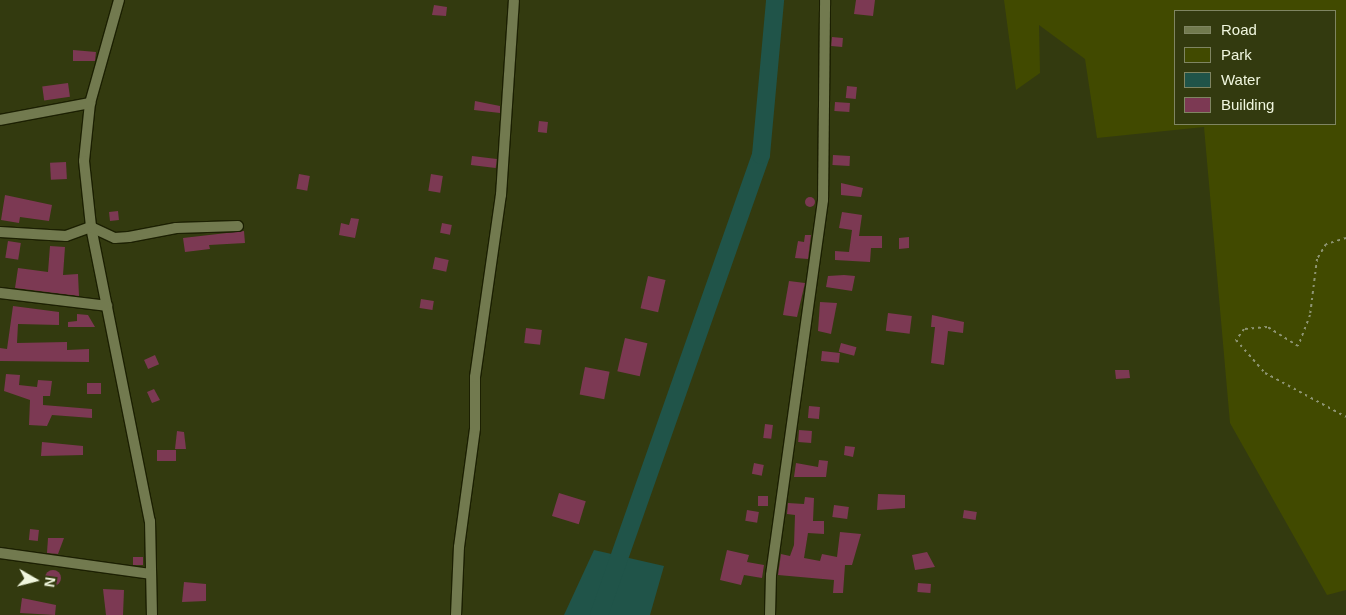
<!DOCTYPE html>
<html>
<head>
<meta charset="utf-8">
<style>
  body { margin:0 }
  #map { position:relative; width:1346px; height:615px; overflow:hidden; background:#333a0f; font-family:Arial,sans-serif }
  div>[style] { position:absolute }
  .green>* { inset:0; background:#414a00 }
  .water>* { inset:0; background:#205449 }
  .river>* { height:18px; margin:-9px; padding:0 9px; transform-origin:9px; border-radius:9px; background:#205449 }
  .building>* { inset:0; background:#7c3953; transform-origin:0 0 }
  .round { border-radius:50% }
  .path>* { height:2px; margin-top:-1px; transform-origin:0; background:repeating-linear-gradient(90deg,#8d9472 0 2.5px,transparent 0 6.5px) }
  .roads { filter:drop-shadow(1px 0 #1c2002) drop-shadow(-1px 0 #1c2002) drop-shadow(0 1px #1c2002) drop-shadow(0 -1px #1c2002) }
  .minor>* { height:10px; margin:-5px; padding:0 5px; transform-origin:5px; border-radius:5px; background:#727a4f }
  span { translate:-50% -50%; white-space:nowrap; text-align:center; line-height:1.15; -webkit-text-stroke:5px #333a0f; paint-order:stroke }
  .legend { position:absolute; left:1174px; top:10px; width:162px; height:115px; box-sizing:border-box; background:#333a0f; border:1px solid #7f8562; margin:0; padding:6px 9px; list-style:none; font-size:15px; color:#f0f6de }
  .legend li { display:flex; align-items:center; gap:10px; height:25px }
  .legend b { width:25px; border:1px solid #7f8562 }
  .north { position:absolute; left:10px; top:555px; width:50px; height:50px; -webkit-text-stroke:4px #333a0f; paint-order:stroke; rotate:98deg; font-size:14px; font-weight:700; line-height:20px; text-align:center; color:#f0f6de }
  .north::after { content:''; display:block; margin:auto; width:18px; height:22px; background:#f0f6de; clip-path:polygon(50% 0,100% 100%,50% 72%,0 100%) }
</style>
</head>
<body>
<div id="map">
  <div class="green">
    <i style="clip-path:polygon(evenodd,1004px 0,1346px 0,1346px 590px,1327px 595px,1230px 423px,1204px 127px,1097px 138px,1085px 59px,1039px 25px,1040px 73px,1016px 90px,1004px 0,1175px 11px,1335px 11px,1335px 124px,1175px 124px,1175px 11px)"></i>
  </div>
  <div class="water">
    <i style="clip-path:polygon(594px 550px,664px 566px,650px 615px,564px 615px)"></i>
  </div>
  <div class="river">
    <i style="left:599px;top:615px;width:488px;rotate:-70.6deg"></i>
    <i style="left:761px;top:155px;width:156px;rotate:-84.8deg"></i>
  </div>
  <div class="building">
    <i style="clip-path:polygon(856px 0,875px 0,873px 16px,854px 14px)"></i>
    <i style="clip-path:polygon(434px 5px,447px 7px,446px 16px,432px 15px)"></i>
    <i style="left:832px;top:37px;width:11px;height:9px;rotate:5deg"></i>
    <i style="clip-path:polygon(73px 50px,96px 52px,95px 61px,73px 61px)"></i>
    <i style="left:68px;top:83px;width:14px;height:26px;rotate:82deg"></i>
    <i style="left:847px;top:86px;width:10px;height:12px;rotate:6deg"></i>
    <i style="clip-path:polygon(475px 101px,500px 106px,500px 113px,474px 110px)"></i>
    <i style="left:835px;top:102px;width:15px;height:9px;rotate:4deg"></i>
    <i style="left:539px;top:121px;width:9px;height:11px;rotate:6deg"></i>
    <i style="left:833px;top:155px;width:17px;height:10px;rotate:3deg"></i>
    <i style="left:472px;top:156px;width:25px;height:9px;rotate:7deg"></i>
    <i style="left:66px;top:162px;width:17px;height:16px;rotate:87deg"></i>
    <i style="left:299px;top:174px;width:11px;height:15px;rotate:10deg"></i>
    <i style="left:431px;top:174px;width:12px;height:17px;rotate:9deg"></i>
    <i style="clip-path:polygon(841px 183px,863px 188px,861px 197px,841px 195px)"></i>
    <i style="clip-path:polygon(5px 195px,52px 205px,49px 221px,20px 217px,19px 223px,1px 220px)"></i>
    <i class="round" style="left:805px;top:197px;width:10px;height:10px"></i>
    <i style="left:118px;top:211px;width:9px;height:9px;rotate:84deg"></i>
    <i style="clip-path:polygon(842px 212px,862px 215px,859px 236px,882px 236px,882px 248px,871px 248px,870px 262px,835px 260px,835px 251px,849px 252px,852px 230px,839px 228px)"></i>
    <i style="clip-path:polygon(351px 218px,359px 219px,355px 238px,339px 235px,341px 223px,349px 225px)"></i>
    <i style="left:442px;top:223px;width:10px;height:10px;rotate:11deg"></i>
    <i style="clip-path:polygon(244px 231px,245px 243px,209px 245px,210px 249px,185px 252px,183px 238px)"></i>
    <i style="clip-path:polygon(805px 235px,811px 235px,808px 259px,795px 258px,798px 241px,804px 242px)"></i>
    <i style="clip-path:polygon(909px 237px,909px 248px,899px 249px,899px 238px)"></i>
    <i style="left:8px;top:241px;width:13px;height:17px;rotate:9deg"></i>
    <i style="clip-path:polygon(50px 246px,65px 247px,63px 275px,78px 274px,79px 296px,15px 288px,18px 268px,48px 272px)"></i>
    <i style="left:435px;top:257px;width:14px;height:12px;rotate:12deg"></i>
    <i style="clip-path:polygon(844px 275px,855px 276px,852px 291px,826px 287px,828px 276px)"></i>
    <i style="left:648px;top:276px;width:18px;height:33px;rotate:13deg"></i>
    <i style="clip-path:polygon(789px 281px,805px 283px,797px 317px,783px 315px)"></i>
    <i style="left:421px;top:299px;width:13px;height:9px;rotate:9deg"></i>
    <i style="clip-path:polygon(820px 302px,837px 303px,831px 334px,818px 331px)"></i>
    <i style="clip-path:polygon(13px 306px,59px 312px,59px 325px,18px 324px,17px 343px,67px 342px,67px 350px,89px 349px,89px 362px,0 361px,0 348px,7px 349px)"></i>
    <i style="left:888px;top:313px;width:24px;height:18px;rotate:7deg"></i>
    <i style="clip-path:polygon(77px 314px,88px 315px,95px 327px,68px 327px,68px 322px,77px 321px)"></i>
    <i style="clip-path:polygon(932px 315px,964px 322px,963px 333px,948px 331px,944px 365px,931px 363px,935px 327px,931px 327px)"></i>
    <i style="left:526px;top:328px;width:16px;height:15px;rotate:7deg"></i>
    <i style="left:625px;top:338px;width:23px;height:34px;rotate:13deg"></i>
    <i style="left:841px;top:343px;width:16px;height:9px;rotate:15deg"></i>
    <i style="left:822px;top:351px;width:18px;height:10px;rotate:6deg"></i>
    <i style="left:155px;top:355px;width:10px;height:12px;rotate:66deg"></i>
    <i style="left:585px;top:367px;width:25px;height:28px;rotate:11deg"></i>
    <i style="clip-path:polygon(1115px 370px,1129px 370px,1130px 378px,1116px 379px)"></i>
    <i style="clip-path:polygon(6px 374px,20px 375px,19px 385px,37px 387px,38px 380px,52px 381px,50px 396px,43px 396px,43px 405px,92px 409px,92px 418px,52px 415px,47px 426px,29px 425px,30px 400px,4px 391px)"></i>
    <i style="left:87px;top:383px;width:14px;height:11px"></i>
    <i style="clip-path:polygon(154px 389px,160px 400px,152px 403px,147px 392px)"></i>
    <i style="left:809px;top:406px;width:11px;height:12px;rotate:5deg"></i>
    <i style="left:765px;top:424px;width:8px;height:14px;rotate:7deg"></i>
    <i style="left:799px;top:430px;width:13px;height:12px;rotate:4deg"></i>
    <i style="clip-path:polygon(177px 431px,184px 432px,186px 449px,175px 449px)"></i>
    <i style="clip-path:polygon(42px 442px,83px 446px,83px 455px,41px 456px)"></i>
    <i style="clip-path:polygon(845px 446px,855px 447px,853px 457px,844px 455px)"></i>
    <i style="left:176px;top:450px;width:11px;height:19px;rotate:90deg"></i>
    <i style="clip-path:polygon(819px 460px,828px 461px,826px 477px,794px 477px,796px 463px,818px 467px)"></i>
    <i style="left:754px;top:463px;width:10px;height:11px;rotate:11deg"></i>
    <i style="left:559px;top:493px;width:28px;height:24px;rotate:17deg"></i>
    <i style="clip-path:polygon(878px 494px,905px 495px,905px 508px,877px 510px)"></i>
    <i style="left:758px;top:496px;width:10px;height:10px"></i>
    <i style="clip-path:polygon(805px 497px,814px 498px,813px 521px,824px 521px,824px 534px,808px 533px,804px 558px,820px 561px,822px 554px,837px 557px,840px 532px,861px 534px,852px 565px,845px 565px,843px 593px,833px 593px,834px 580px,778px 575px,781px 554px,790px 556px,794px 545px,795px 515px,787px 514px,788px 503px,804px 504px)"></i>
    <i style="left:834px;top:505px;width:15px;height:12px;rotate:8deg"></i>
    <i style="left:747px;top:510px;width:12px;height:11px;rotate:9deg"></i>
    <i style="left:964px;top:510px;width:13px;height:8px;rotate:9deg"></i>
    <i style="left:30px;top:529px;width:9px;height:11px;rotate:6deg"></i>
    <i style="clip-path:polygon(48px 538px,64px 538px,58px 554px,47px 553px)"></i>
    <i style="clip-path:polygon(727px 550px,749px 555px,747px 562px,764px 565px,762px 578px,744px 575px,741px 585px,720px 580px)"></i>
    <i style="clip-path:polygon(927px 552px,935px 567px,915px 570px,912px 555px)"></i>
    <i style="left:133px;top:557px;width:10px;height:8px"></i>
    <i class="round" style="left:45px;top:570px;width:16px;height:16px"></i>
    <i style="clip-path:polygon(184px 582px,206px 584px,206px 601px,182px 602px)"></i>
    <i style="left:918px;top:583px;width:13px;height:9px;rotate:4deg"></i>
    <i style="clip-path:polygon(103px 589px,124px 590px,123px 615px,106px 615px)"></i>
    <i style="clip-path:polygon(22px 598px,56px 605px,55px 615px,20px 613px)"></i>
  </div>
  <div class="path">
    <i style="left:1346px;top:238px;width:21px;rotate:163deg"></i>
    <i style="left:1326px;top:244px;width:17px;rotate:121deg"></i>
    <i style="left:1317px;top:259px;width:56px;rotate:97.1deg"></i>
    <i style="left:1310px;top:315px;width:33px;rotate:111deg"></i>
    <i style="left:1298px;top:346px;width:36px;rotate:-148deg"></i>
    <i style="left:1267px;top:327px;width:23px;rotate:175deg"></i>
    <i style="left:1244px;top:329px;width:14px;rotate:126deg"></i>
    <i style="left:1236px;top:340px;width:44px;rotate:48.7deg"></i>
    <i style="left:1265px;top:373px;width:92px;rotate:28.5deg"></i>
  </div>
  <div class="roads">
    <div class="minor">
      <i style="left:119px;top:0;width:107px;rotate:105.7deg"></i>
      <i style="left:90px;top:103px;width:58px;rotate:95.9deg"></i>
      <i style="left:84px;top:161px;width:66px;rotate:83.9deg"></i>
      <i style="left:91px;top:227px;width:300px;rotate:78.7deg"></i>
      <i style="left:150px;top:521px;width:94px;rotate:88.8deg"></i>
      <i style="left:0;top:120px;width:92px;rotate:-10.7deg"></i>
      <i style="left:0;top:232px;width:66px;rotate:3.5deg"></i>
      <i style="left:66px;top:236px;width:27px;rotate:-20deg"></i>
      <i style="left:91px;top:227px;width:26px;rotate:25deg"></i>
      <i style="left:115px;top:238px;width:14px;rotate:-4deg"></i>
      <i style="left:129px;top:237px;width:48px;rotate:-10.8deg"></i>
      <i style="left:176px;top:228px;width:62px;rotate:-1.8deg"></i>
      <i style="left:0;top:293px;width:108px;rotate:6.9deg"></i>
      <i style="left:0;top:553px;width:152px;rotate:7.9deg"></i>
      <i style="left:456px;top:615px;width:68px;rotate:-87.5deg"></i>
      <i style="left:459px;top:547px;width:120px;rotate:-82.3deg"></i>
      <i style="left:475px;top:428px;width:51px;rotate:-90deg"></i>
      <i style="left:475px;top:377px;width:184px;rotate:-81.9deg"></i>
      <i style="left:501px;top:195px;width:195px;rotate:-86.2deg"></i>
      <i style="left:770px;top:615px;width:40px;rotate:-88.6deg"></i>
      <i style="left:771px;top:575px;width:379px;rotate:-82.1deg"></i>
      <i style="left:823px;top:200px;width:200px;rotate:-89.4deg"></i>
    </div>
  </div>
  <ul class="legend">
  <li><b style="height:6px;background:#727a4f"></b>Road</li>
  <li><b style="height:14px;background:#414a00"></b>Park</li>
  <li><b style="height:14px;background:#205449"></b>Water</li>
  <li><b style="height:14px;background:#7c3953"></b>Building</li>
  </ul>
  <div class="north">N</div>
</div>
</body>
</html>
